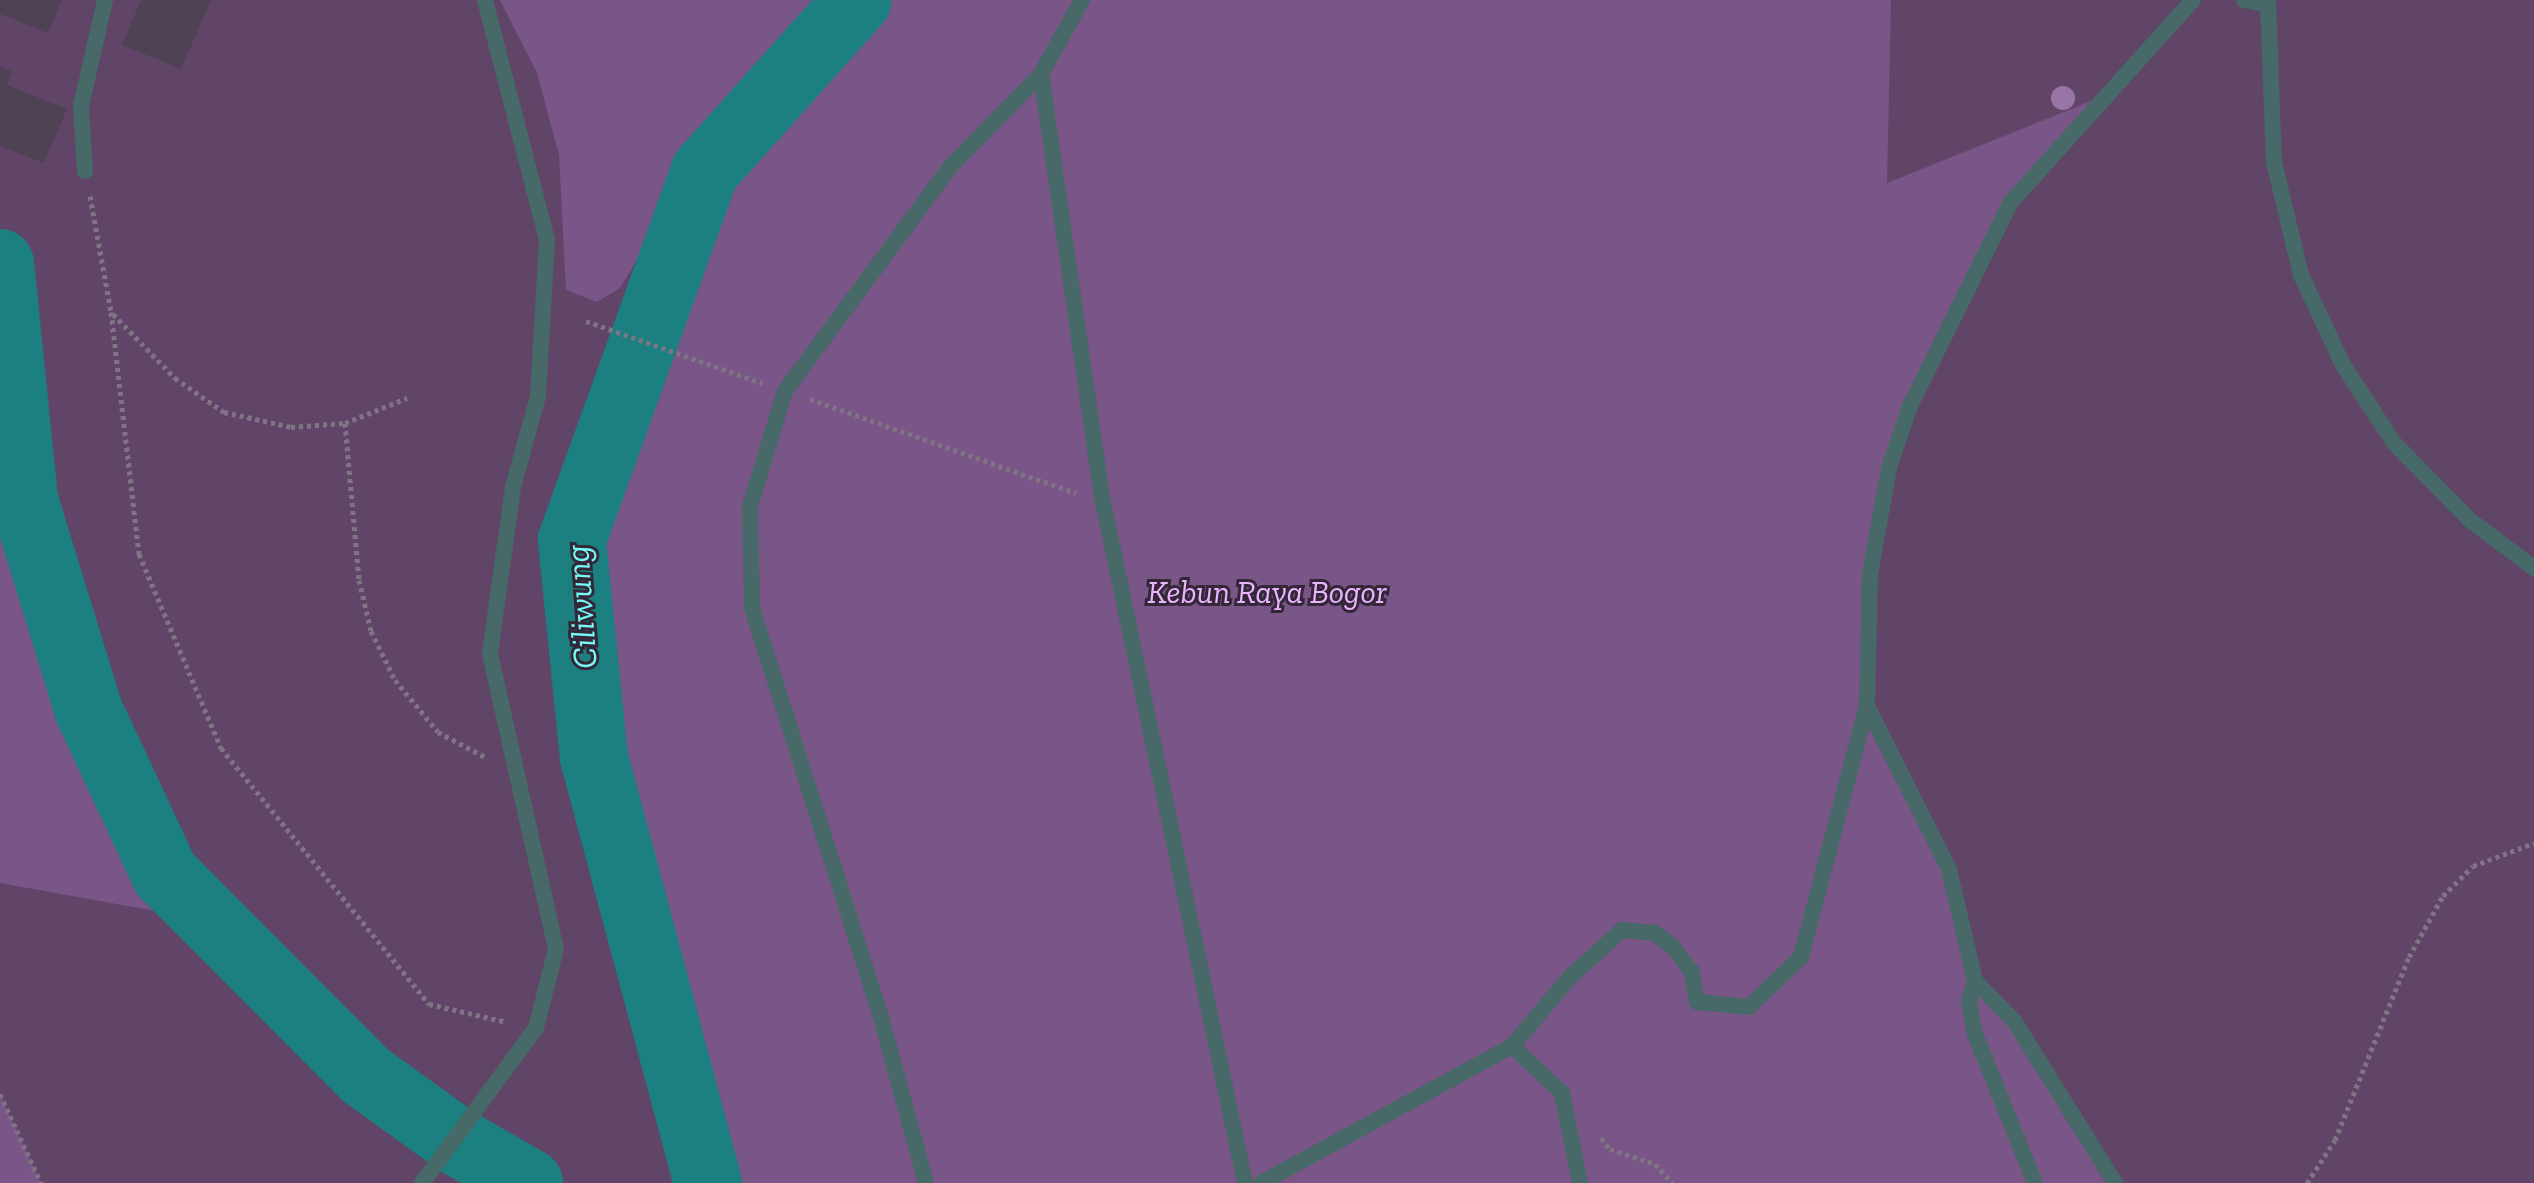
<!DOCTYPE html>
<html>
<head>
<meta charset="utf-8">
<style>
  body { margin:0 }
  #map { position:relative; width:2534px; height:1183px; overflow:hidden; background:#342738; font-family:"Zilla Slab",serif }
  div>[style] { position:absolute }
  .green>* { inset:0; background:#604569; transform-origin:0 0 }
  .forest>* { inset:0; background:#7a5587 }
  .river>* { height:68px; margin:-34px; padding:0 34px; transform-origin:34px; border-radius:34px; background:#1b807f }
  .building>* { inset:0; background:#4f4254 }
  .path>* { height:5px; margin-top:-2.5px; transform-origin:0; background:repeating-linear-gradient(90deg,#7f7483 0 4px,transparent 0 8px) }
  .service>* { height:16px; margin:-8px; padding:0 8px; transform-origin:8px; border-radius:8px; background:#476968 }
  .trees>* { width:24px; height:24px; margin:-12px; border-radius:50%; background:#9975a5 }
  span { translate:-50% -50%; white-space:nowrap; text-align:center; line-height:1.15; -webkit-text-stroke:6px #342738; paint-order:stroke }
  .park-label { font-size:32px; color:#ebb4ff; font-style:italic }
  .water-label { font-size:34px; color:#75faf7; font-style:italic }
</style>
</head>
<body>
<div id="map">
  <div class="green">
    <i style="left:0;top:0;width:2534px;height:1183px"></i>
  </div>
  <div class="forest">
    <i style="clip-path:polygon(500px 0,837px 0,702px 153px,620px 288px,597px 302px,566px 290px,559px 155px,537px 73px)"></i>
    <i style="clip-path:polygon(858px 0,1891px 0,1887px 183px,2106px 95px,2011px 202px,1910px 406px,1879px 514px,1867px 705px,1949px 869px,1975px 981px,1995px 998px,2115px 1183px,708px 1183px,594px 758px,572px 540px,705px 171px)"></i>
    <i style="clip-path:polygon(0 263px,24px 500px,89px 711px,165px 874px,161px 912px,0 883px)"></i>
    <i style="clip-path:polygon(0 1094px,41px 1183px,0 1183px)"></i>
  </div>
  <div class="river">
    <i style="left:0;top:263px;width:238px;rotate:84.2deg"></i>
    <i style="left:24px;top:500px;width:221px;rotate:72.9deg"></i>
    <i style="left:89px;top:711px;width:180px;rotate:65deg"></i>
    <i style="left:165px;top:874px;width:284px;rotate:45.1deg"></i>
    <i style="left:365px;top:1075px;width:115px;rotate:35.8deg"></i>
    <i style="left:458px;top:1142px;width:82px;rotate:30deg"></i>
    <i style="left:708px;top:1183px;width:440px;rotate:-105deg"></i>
    <i style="left:594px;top:758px;width:219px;rotate:-95.8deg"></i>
    <i style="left:572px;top:540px;width:392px;rotate:-70.2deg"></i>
    <i style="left:705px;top:171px;width:229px;rotate:-48.2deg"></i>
  </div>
  <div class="building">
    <i style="clip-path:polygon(0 0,62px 0,48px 33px,0 14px)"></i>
    <i style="clip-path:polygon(141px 0,211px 0,181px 69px,122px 45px)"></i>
    <i style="clip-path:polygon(0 67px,12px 71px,7px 85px,67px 109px,44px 163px,0 146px)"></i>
  </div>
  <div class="path">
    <i style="left:90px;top:196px;width:118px;rotate:79.7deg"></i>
    <i style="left:111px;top:312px;width:244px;rotate:83.4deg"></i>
    <i style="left:139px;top:554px;width:211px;rotate:67.1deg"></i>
    <i style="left:221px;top:748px;width:330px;rotate:50.9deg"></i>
    <i style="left:429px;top:1004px;width:80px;rotate:13deg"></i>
    <i style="left:113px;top:314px;width:89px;rotate:45.9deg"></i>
    <i style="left:175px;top:378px;width:60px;rotate:34.8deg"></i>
    <i style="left:224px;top:412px;width:69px;rotate:12.6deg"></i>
    <i style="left:291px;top:427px;width:54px;rotate:-4.2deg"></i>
    <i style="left:345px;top:423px;width:67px;rotate:-22deg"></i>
    <i style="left:586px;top:321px;width:187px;rotate:19.4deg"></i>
    <i style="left:810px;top:399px;width:282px;rotate:19.5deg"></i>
    <i style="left:345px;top:423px;width:158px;rotate:84.9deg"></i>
    <i style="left:359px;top:580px;width:52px;rotate:76.8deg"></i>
    <i style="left:371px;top:631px;width:55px;rotate:63.9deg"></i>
    <i style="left:395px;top:680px;width:67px;rotate:50.4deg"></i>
    <i style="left:438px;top:732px;width:55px;rotate:28deg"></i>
    <i style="left:0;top:1094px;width:98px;rotate:65.3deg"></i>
    <i style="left:1601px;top:1138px;width:14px;rotate:51deg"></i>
    <i style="left:1610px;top:1149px;width:47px;rotate:18.4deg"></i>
    <i style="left:1655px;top:1164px;width:26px;rotate:47deg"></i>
    <i style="left:2307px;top:1183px;width:51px;rotate:-56.9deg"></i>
    <i style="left:2335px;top:1140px;width:197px;rotate:-68deg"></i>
    <i style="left:2409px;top:957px;width:70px;rotate:-60.9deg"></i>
    <i style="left:2443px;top:896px;width:42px;rotate:-45deg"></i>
    <i style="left:2473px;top:866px;width:65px;rotate:-20.7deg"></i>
  </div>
  <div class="service">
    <i style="left:2244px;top:0;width:24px;rotate:12deg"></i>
    <i style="left:2268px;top:0;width:162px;rotate:87.9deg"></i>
    <i style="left:2274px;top:162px;width:116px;rotate:76.6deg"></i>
    <i style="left:2301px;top:275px;width:99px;rotate:65deg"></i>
    <i style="left:2343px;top:365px;width:93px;rotate:56.8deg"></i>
    <i style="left:2394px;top:443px;width:110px;rotate:45.4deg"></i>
    <i style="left:2471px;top:521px;width:79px;rotate:36.7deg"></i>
    <i style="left:1041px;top:74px;width:432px;rotate:81.8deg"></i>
    <i style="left:1103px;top:502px;width:696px;rotate:78.22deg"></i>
    <i style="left:85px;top:171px;width:65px;rotate:-93.5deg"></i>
    <i style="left:81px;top:106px;width:109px;rotate:-77.2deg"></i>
    <i style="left:1975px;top:981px;width:21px;rotate:107deg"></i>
    <i style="left:1969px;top:1001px;width:34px;rotate:80deg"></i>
    <i style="left:1975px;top:1034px;width:161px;rotate:68.1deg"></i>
    <i style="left:1512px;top:1046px;width:69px;rotate:43.2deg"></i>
    <i style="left:1562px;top:1093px;width:92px;rotate:78.7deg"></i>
    <i style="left:422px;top:1183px;width:192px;rotate:-53.7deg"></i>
    <i style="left:536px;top:1028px;width:81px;rotate:-75.8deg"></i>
    <i style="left:556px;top:949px;width:303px;rotate:-102.6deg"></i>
    <i style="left:490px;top:653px;width:168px;rotate:-82.1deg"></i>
    <i style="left:513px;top:487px;width:94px;rotate:-74.6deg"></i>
    <i style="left:538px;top:396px;width:156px;rotate:-86.7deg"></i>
    <i style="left:547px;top:240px;width:248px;rotate:-104.5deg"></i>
    <i style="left:926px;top:1183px;width:175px;rotate:-105.2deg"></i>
    <i style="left:880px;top:1014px;width:427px;rotate:-107.5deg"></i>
    <i style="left:752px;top:607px;width:101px;rotate:-91.1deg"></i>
    <i style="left:750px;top:506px;width:120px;rotate:-73.1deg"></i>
    <i style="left:785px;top:391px;width:278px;rotate:-53.6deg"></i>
    <i style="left:950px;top:167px;width:130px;rotate:-45.6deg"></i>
    <i style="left:1041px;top:74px;width:85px;rotate:-61deg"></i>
    <i style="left:1261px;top:1183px;width:286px;rotate:-28.6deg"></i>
    <i style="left:1512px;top:1046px;width:92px;rotate:-49.9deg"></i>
    <i style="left:1571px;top:976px;width:69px;rotate:-42deg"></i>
    <i style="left:1622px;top:930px;width:33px;rotate:5deg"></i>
    <i style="left:1655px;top:933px;width:23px;rotate:38deg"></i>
    <i style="left:1673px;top:947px;width:31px;rotate:53deg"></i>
    <i style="left:1692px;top:972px;width:30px;rotate:81deg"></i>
    <i style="left:1697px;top:1002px;width:52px;rotate:5.5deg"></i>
    <i style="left:1749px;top:1007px;width:72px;rotate:-43.9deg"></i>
    <i style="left:1801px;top:957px;width:260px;rotate:-75.3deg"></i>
    <i style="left:2115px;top:1183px;width:191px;rotate:-121.9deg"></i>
    <i style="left:2014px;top:1021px;width:56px;rotate:-134.3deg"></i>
    <i style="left:1975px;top:981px;width:115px;rotate:-103.1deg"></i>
    <i style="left:1949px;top:869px;width:182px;rotate:-116.7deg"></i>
    <i style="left:1867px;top:706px;width:132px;rotate:-88.7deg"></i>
    <i style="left:1870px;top:574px;width:108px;rotate:-79.8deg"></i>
    <i style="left:1889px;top:468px;width:65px;rotate:-71.3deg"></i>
    <i style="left:1910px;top:406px;width:228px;rotate:-63.7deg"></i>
    <i style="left:2011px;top:202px;width:272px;rotate:-48deg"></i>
  </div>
  <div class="trees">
    <i style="left:2063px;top:98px"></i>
  </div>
  <div class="park-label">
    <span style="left:1267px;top:592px">Kebun Raya Bogor</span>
  </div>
  <div class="water-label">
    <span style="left:581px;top:607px;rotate:-94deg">Ciliwung</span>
  </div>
</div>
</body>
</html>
